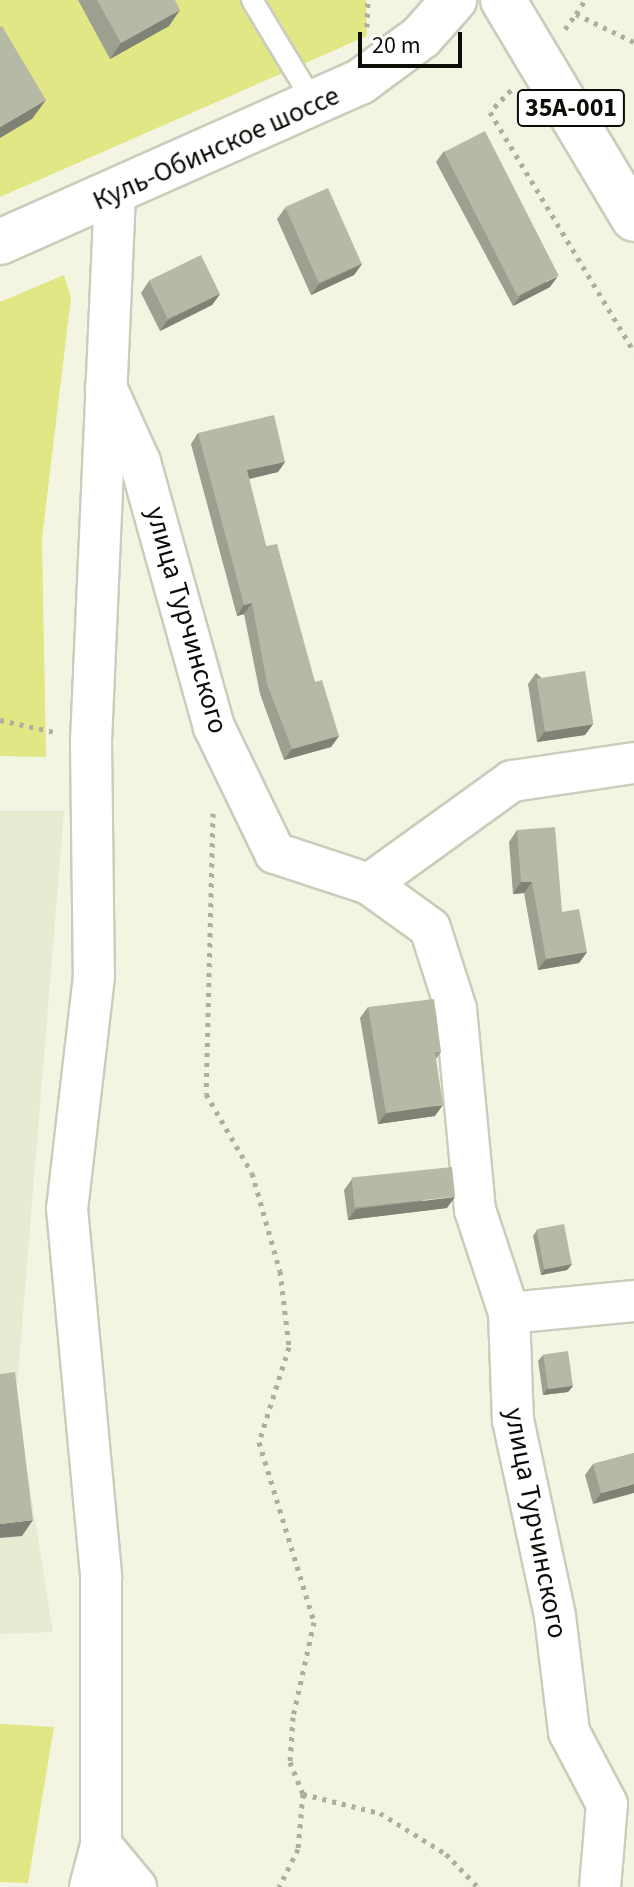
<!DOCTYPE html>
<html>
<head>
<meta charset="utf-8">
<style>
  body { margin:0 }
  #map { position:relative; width:634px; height:1887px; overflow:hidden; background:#f3f5e2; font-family:"Source Sans 3",sans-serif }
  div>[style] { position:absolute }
  .built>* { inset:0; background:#e8ead1 }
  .green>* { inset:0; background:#e2e785 }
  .path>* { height:5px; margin-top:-2.5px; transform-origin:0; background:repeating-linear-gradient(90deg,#adae9f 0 4px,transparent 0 10px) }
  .roads { filter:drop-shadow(2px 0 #cbccbb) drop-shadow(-2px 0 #cbccbb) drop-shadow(0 2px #cbccbb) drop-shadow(0 -2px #cbccbb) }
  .lane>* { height:20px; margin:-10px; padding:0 10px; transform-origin:10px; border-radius:10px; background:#fff }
  .street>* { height:40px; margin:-20px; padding:0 20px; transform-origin:20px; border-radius:20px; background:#fff }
  .secondary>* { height:44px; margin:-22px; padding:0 22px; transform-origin:22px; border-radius:22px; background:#fff }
  .primary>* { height:44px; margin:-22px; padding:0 22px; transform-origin:22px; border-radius:22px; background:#fff }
  .wall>* { inset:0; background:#9d9f90 }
  .shaded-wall>* { inset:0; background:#808275 }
  .building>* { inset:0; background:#b7b9a7; transform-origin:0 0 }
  span { translate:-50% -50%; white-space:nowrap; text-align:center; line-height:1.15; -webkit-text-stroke:7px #fff; paint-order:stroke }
  .shield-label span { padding:2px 6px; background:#fff; border:2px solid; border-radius:6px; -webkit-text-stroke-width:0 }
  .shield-label { font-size:26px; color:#0c0d07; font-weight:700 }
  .street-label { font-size:28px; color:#0c0d07 }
  .scale { position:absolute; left:358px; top:32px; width:104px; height:36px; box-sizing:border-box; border:4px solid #0c0d07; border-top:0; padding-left:10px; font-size:24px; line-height:28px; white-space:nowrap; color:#0c0d07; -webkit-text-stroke:6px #fff; paint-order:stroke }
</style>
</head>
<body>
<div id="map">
  <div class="built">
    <i style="clip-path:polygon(0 811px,64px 811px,16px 1400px,53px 1632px,0 1634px)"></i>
  </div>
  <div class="green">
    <i style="clip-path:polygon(0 0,366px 0,367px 36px,0 197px)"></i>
    <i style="clip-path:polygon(64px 275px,71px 298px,42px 538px,46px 757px,0 756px,0 302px)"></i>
    <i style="clip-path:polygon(0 1724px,54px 1727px,28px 1883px,0 1882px)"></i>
  </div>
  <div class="path">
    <i style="left:576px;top:14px;width:17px;rotate:-57deg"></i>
    <i style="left:367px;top:27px;width:27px;rotate:-88deg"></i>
    <i style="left:565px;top:29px;width:19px;rotate:-54deg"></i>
    <i style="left:576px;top:14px;width:64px;rotate:25.8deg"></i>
    <i style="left:511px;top:90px;width:30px;rotate:134deg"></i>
    <i style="left:490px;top:112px;width:280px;rotate:59deg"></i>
    <i style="left:0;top:720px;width:55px;rotate:12.5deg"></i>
    <i style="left:213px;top:813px;width:281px;rotate:91.4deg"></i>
    <i style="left:206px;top:1094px;width:91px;rotate:59.8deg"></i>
    <i style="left:252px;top:1173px;width:102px;rotate:74.1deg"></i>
    <i style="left:280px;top:1271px;width:77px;rotate:83.2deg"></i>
    <i style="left:289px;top:1347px;width:100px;rotate:107.5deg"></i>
    <i style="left:259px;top:1442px;width:188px;rotate:73deg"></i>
    <i style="left:314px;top:1622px;width:97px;rotate:102.5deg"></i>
    <i style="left:293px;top:1717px;width:45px;rotate:93.8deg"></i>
    <i style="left:290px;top:1762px;width:35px;rotate:68deg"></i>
    <i style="left:303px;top:1794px;width:55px;rotate:95.2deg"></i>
    <i style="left:298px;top:1849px;width:42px;rotate:116.6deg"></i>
    <i style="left:303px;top:1794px;width:79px;rotate:13.9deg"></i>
    <i style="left:380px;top:1813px;width:78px;rotate:31.8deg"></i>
    <i style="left:446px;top:1854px;width:46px;rotate:45.9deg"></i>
  </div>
  <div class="roads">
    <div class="lane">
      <i style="left:252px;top:0;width:124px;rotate:58.9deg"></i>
    </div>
    <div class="street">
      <i style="left:115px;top:194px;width:548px;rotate:92.51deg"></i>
      <i style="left:91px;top:741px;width:235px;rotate:89.3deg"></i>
      <i style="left:94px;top:976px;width:234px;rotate:96.6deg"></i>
      <i style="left:67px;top:1208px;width:371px;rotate:84.7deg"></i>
      <i style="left:101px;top:1577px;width:268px;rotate:90deg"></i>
      <i style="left:101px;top:1845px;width:55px;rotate:50.2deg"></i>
      <i style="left:106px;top:387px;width:82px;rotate:65.6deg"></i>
      <i style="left:140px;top:462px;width:275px;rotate:74.4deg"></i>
      <i style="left:214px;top:727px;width:140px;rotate:64.2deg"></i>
      <i style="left:275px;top:853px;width:99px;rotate:18.3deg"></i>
      <i style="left:369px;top:884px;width:75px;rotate:35.8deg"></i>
      <i style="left:430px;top:928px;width:85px;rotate:72.2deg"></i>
      <i style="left:456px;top:1009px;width:202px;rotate:84.6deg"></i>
      <i style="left:475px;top:1210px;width:108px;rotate:71.7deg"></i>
      <i style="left:509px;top:1313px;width:107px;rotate:87.9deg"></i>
      <i style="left:513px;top:1420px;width:200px;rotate:77.9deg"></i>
      <i style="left:555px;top:1616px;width:117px;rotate:83.1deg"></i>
      <i style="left:569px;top:1732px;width:81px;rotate:62.2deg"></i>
      <i style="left:607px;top:1804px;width:83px;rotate:94.8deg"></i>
      <i style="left:369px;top:884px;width:176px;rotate:-35.8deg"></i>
      <i style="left:512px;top:781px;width:123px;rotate:-8.4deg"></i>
      <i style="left:509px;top:1313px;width:126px;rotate:-5.5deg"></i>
      <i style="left:90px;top:1887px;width:43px;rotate:-75.3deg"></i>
    </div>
    <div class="secondary">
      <i style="left:0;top:242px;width:394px;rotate:-24deg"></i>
      <i style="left:360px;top:82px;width:76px;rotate:-36.4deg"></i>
      <i style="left:421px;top:37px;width:50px;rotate:-48.3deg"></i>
    </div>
    <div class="primary">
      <i style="left:503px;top:0;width:255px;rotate:59.1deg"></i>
    </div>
  </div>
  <div class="wall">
    <i style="clip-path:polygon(78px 0,175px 0,169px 26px,110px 59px)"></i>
    <i style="clip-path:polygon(444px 151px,550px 287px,513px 306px,436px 162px)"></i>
    <i style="clip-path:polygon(285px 208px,362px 264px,354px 275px,311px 295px,277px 219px)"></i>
    <i style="clip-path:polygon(149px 281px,220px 294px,212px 305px,160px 331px,141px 293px)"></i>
    <i style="clip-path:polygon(198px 433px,285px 462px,278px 472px,249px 479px,266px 546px,315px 682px,339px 736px,331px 747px,284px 760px,260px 694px,244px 614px,237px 616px,191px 444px)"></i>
    <i style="clip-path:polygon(536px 673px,593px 724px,585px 735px,537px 742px,528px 684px)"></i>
    <i style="clip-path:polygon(517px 830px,562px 912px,587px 952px,579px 963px,538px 970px,524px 893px,513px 894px,509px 842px)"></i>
    <i style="clip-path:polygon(368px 1007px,441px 1052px,436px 1059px,435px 1116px,378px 1124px,360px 1018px)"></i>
    <i style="clip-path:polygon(352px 1179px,447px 1208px,348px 1220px,344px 1190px)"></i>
    <i style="clip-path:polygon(537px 1230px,572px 1264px,567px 1270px,541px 1275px,533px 1236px)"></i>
    <i style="clip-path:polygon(543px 1355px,573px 1386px,568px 1392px,543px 1395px,538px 1361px)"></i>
    <i style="clip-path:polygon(634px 1453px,593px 1504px,585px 1475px,593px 1464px)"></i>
  </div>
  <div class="shaded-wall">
    <i style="clip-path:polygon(180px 10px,169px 26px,110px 59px,121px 43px)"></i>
    <i style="clip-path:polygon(46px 100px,32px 119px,0 138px,0 127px)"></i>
    <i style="clip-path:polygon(362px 264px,354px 275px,311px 295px,319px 284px)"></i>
    <i style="clip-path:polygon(558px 276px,550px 287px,513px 306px,521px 295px)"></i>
    <i style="clip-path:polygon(220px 294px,212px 305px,160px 331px,168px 320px)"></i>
    <i style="clip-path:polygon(285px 462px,278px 472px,240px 481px,247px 470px)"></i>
    <i style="clip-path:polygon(252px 603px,244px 614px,237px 616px,244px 605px)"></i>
    <i style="clip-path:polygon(593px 724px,585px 735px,537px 742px,545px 731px)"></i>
    <i style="clip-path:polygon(339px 736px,331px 747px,284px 760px,292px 749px)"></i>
    <i style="clip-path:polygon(521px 882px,532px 882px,524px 893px,513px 894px)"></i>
    <i style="clip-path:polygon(587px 952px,579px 963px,538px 970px,546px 959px)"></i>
    <i style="clip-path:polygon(443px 1105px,435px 1116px,378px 1124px,386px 1113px)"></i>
    <i style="clip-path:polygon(455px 1197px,447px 1208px,348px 1220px,356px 1209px)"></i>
    <i style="clip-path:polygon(572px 1264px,567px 1270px,541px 1275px,545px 1268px)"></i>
    <i style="clip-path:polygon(573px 1386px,568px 1392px,543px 1395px,547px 1389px)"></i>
    <i style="clip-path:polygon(634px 1484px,634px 1493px,593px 1504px,601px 1493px)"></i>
    <i style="clip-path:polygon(33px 1520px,22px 1536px,0 1538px,0 1524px)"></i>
  </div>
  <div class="building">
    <i style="clip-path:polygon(97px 0,175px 0,180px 10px,121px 43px)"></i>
    <i style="clip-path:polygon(2px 26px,46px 100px,0 127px,0 27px)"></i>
    <i style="left:485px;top:131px;width:162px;height:46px;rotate:63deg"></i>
    <i style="left:328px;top:188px;width:83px;height:47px;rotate:66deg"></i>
    <i style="left:201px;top:255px;width:43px;height:58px;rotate:64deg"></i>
    <i style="clip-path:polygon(274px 415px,285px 462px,247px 470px,266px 546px,277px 544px,315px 682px,322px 680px,339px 736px,292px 749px,267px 684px,252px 603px,244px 605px,198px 433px)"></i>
    <i style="left:585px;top:671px;width:54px;height:49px;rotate:81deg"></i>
    <i style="clip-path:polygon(555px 827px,562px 912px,579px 909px,587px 952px,546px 959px,532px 882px,521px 882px,517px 830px)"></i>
    <i style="clip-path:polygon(434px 999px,441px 1052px,435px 1052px,443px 1105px,386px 1113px,368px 1007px)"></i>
    <i style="left:452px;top:1167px;width:30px;height:101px;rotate:84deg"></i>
    <i style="left:564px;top:1224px;width:41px;height:28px;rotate:79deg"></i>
    <i style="left:568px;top:1351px;width:35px;height:25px;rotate:82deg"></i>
    <i style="clip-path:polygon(15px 1372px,33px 1520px,0 1524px,0 1374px)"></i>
    <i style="clip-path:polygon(634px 1453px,634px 1484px,601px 1493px,593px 1464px)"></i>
  </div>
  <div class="shield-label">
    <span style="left:571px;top:108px">35А-001</span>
  </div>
  <div class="street-label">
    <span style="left:216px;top:148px;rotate:-24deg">Куль-Обинское шоссе</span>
    <span style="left:187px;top:620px;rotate:74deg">улица Турчинского</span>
    <span style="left:536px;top:1523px;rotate:79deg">улица Турчинского</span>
  </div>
  <div class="scale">20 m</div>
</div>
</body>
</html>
